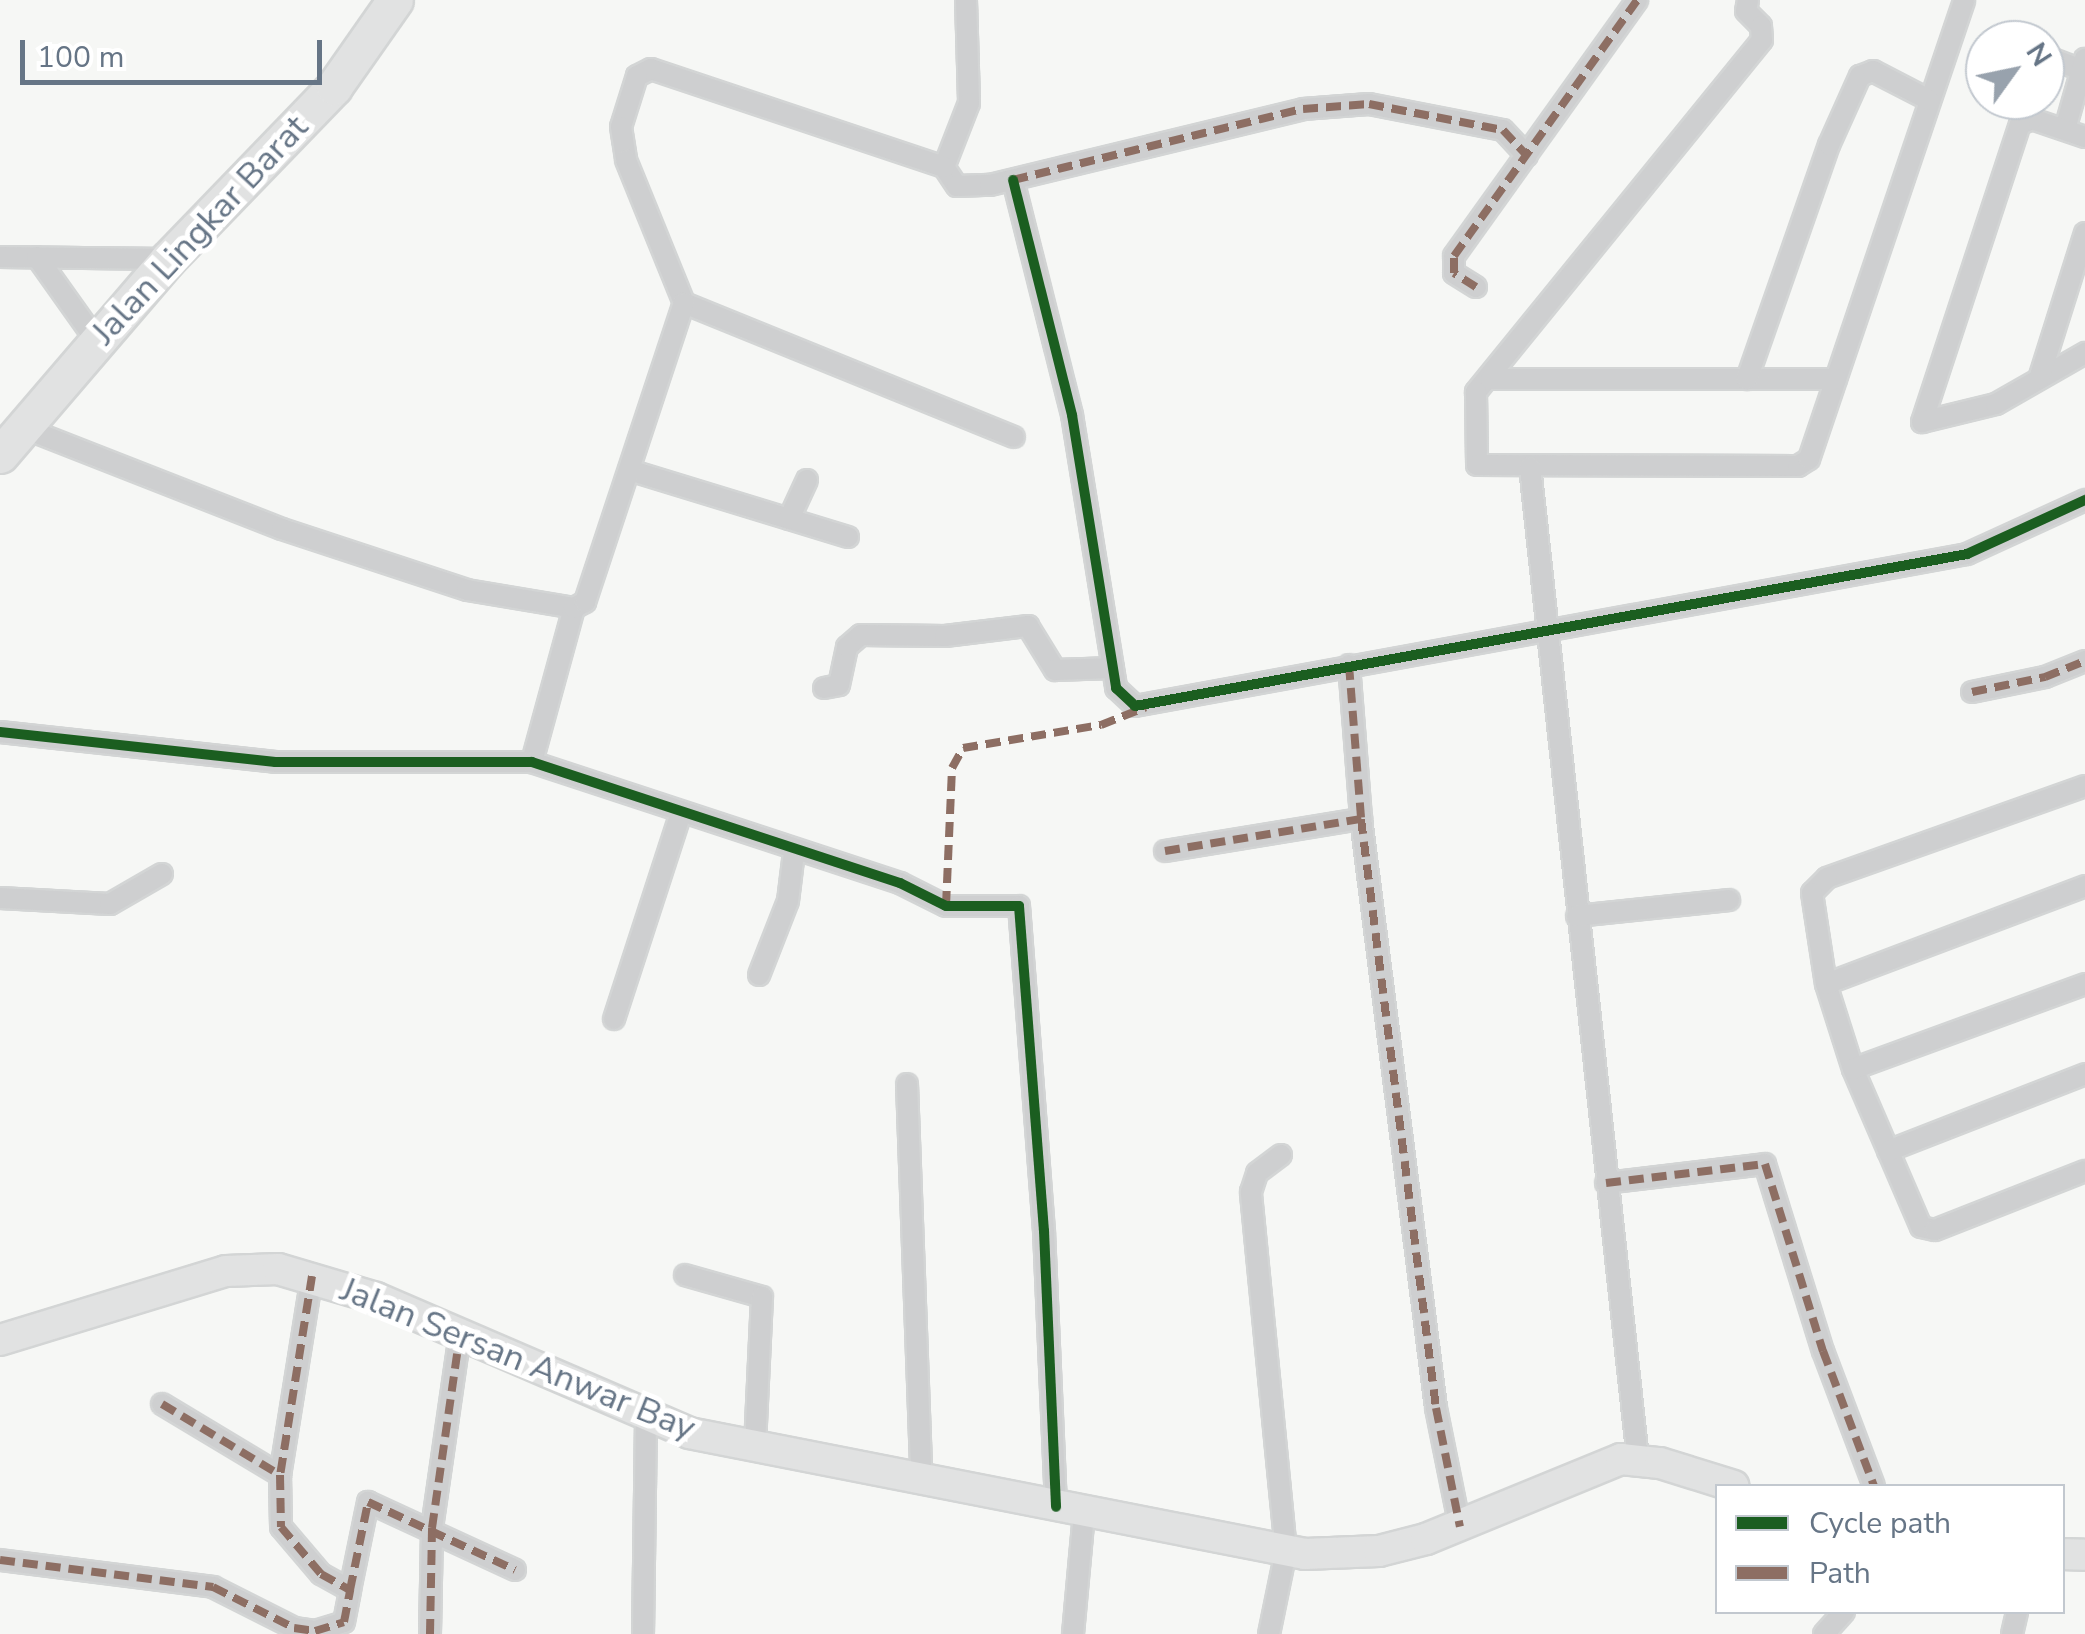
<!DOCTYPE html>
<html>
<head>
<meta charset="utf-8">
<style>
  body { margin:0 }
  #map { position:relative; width:2085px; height:1634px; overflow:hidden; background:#f6f7f5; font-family:"Nunito Sans",sans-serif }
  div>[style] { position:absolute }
  .roads { filter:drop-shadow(2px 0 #d3d5d5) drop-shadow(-2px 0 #d3d5d5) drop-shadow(0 2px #d3d5d5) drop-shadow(0 -2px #d3d5d5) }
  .minor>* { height:20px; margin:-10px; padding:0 10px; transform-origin:10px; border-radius:10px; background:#cecfd0 }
  .secondary>* { height:30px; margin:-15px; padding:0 15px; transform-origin:15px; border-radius:15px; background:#e1e2e2 }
  .trunk>* { height:35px; margin:-17.5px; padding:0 17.5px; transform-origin:17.5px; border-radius:17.5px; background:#e1e2e2 }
  .quiet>* { height:8px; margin-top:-4px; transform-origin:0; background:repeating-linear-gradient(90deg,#8d6e63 0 15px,transparent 0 23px) }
  .cycleway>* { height:10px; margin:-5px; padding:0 5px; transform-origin:5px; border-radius:5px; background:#1b5e20 }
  span { translate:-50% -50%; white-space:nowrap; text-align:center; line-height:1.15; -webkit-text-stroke:10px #fff; paint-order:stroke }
  .street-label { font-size:35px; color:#667586 }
  .legend { position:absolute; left:1715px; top:1484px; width:350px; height:130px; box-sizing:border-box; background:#fff; border:2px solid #c2c8cf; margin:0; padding:12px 18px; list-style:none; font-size:30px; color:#667586 }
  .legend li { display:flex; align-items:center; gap:20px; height:50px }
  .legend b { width:50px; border:2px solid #c2c8cf }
  .north { position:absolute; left:1965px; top:20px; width:100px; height:100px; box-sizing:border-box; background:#fff; border:2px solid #c2c8cf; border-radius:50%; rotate:57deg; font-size:28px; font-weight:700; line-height:40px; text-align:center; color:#667586 }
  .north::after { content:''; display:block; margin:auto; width:35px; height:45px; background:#98a2ad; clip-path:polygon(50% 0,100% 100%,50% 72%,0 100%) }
  .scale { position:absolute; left:20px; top:40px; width:302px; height:45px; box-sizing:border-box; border:5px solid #667586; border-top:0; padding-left:12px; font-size:30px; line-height:35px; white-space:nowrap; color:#667586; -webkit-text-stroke:8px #fff; paint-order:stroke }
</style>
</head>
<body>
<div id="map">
  <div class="roads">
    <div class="minor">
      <i style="left:966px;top:0;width:103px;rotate:88.3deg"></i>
      <i style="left:969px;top:103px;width:69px;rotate:111.3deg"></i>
      <i style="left:944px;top:167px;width:23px;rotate:56deg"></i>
      <i style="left:957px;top:186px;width:33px;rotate:-2deg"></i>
      <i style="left:990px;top:185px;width:322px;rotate:-13.6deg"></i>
      <i style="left:1303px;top:109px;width:66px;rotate:-4.3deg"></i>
      <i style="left:1369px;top:104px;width:136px;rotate:11deg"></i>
      <i style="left:1503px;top:130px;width:35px;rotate:47deg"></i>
      <i style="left:1748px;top:0;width:11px;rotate:100deg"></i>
      <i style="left:1746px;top:11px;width:21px;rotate:45deg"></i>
      <i style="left:1761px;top:26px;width:14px;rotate:86deg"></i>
      <i style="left:1762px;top:40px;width:454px;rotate:129.1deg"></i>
      <i style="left:1476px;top:392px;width:73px;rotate:89.2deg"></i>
      <i style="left:1477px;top:465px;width:321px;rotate:0.2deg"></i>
      <i style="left:1798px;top:466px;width:13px;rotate:-32deg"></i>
      <i style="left:1809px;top:459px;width:484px;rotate:-71.3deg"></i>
      <i style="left:2045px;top:56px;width:40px;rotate:21deg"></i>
      <i style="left:2065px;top:129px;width:73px;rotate:-74.1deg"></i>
      <i style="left:2085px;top:137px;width:56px;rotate:-161.2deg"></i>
      <i style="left:2032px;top:119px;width:13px;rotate:157deg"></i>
      <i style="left:2020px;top:124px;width:314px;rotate:108.2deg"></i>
      <i style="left:1922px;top:422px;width:76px;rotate:-13.7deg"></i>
      <i style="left:1996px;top:404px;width:103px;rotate:-29.8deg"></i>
      <i style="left:944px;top:167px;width:309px;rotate:-161.5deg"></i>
      <i style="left:651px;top:69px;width:16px;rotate:153deg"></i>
      <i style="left:637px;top:76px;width:53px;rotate:107.4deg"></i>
      <i style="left:621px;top:127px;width:33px;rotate:81deg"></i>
      <i style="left:626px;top:160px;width:154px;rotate:67.9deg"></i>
      <i style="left:684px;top:303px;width:356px;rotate:22.1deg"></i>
      <i style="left:1013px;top:180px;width:242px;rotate:75.9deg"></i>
      <i style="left:1072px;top:415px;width:277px;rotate:80.8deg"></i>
      <i style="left:1116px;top:688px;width:26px;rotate:43deg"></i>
      <i style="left:1135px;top:706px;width:846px;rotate:-10.35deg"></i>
      <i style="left:1967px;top:554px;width:130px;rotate:-24.6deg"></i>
      <i style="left:0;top:257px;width:168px;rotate:0.7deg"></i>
      <i style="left:37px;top:257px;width:102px;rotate:54.6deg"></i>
      <i style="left:1476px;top:287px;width:26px;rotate:-148deg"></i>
      <i style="left:1454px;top:273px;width:17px;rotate:-90deg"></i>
      <i style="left:1454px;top:256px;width:315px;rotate:-54.4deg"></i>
      <i style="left:1491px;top:379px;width:345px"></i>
      <i style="left:1747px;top:379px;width:248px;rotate:-70.7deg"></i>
      <i style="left:1829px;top:145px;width:76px;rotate:-65.8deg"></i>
      <i style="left:1860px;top:76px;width:14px;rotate:-21deg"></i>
      <i style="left:1873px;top:71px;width:63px;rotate:27.4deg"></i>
      <i style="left:2039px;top:379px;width:153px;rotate:-72.5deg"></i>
      <i style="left:19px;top:426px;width:282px;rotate:21.4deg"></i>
      <i style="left:282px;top:529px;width:195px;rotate:18.2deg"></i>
      <i style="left:467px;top:590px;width:109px;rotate:9.5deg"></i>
      <i style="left:574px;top:608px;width:160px;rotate:105.3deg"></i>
      <i style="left:1530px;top:467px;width:998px;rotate:83.79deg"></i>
      <i style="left:629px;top:470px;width:229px;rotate:17deg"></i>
      <i style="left:789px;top:519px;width:43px;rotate:-65.2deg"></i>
      <i style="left:574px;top:608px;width:13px;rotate:-29deg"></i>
      <i style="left:585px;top:602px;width:315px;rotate:-71.7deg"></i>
      <i style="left:1349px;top:665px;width:154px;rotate:85.5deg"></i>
      <i style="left:1361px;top:819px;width:594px;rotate:82.74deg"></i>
      <i style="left:1436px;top:1408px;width:121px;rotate:78.6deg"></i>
      <i style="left:824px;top:688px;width:15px;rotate:-11deg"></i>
      <i style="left:839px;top:685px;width:39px;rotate:-78deg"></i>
      <i style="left:847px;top:647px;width:18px;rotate:-41deg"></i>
      <i style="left:861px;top:635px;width:84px;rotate:0.7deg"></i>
      <i style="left:945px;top:636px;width:84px;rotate:-6.9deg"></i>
      <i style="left:1028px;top:626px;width:52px;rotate:58.5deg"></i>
      <i style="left:1055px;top:670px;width:58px;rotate:-2deg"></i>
      <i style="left:1972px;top:692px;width:75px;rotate:-11.6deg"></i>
      <i style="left:2045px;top:677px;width:43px;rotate:-21.8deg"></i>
      <i style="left:0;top:732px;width:277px;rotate:6.2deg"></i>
      <i style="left:275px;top:762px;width:257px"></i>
      <i style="left:532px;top:762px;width:387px;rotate:18.2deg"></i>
      <i style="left:900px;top:883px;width:51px;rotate:26.6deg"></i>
      <i style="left:946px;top:906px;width:73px"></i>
      <i style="left:1019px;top:906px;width:326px;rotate:85.6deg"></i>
      <i style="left:1044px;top:1231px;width:276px;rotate:87.5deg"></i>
      <i style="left:2085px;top:786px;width:274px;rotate:160.4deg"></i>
      <i style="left:1827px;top:878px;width:21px;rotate:135deg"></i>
      <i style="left:1812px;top:893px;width:92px;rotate:81.3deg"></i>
      <i style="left:1826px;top:984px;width:89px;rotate:72.4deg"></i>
      <i style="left:1853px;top:1069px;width:172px;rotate:66.7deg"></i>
      <i style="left:1921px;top:1227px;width:14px;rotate:12deg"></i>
      <i style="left:1935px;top:1230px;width:161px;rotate:-21.5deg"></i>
      <i style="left:1165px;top:851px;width:199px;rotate:-9.3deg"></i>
      <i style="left:0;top:898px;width:110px;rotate:3.1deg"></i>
      <i style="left:110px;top:904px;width:60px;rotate:-30deg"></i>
      <i style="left:1577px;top:916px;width:153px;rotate:-6deg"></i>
      <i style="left:759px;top:975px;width:79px;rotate:-68.6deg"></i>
      <i style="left:788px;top:901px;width:49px;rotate:-83deg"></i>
      <i style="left:1826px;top:984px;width:277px;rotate:-20.7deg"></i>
      <i style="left:614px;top:1019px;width:217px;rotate:-72deg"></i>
      <i style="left:1853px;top:1069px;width:247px;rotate:-20.1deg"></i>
      <i style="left:907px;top:1084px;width:390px;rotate:87.9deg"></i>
      <i style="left:1888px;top:1151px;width:212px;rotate:-21.3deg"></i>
      <i style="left:1606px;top:1183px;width:160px;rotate:-6.8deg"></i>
      <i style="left:1765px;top:1164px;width:196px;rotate:72.8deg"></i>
      <i style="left:1823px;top:1351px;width:144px;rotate:69.3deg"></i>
      <i style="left:685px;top:1275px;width:80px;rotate:15.9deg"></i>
      <i style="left:762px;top:1297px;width:151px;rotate:92.7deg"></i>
      <i style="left:312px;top:1276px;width:202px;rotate:99.1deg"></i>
      <i style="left:280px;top:1475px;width:52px;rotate:88.9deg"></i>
      <i style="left:281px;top:1527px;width:62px;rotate:49.6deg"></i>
      <i style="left:321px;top:1574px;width:33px;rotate:29deg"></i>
      <i style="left:350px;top:1590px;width:90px;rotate:-78.4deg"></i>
      <i style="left:368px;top:1502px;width:162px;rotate:24.8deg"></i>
      <i style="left:162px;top:1404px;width:138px;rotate:31deg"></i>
      <i style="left:0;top:1560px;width:215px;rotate:7.2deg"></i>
      <i style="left:213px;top:1587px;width:91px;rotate:26.8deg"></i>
      <i style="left:294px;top:1628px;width:21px;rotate:8deg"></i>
      <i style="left:315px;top:1631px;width:30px;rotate:-17deg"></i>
      <i style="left:344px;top:1622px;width:33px;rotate:-79deg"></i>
      <i style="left:430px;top:1634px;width:106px;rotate:-88.9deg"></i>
      <i style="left:432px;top:1528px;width:196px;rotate:-81.8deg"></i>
      <i style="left:643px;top:1634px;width:214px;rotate:-89.2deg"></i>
      <i style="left:1073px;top:1634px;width:122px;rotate:-84.8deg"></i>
      <i style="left:1269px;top:1634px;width:85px;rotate:-78.4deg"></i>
      <i style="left:1286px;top:1551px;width:361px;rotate:-95.6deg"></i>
      <i style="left:1251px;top:1192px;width:20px;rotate:-72deg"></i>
      <i style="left:1257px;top:1173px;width:30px;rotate:-37deg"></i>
      <i style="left:1824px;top:1634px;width:30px;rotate:-48deg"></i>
      <i style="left:2012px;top:1634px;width:23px;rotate:-77deg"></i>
    </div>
    <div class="secondary">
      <i style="left:0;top:1340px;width:236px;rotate:-17deg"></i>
      <i style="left:226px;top:1271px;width:52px;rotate:-2.2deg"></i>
      <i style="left:278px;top:1269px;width:102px;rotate:16.5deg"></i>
      <i style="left:376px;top:1298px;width:341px;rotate:23.3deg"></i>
      <i style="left:689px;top:1433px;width:628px;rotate:11.11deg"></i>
      <i style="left:1305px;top:1554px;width:74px;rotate:-2.3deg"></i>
      <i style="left:1379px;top:1551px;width:49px;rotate:-14.3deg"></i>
      <i style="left:1426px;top:1539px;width:211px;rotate:-22.3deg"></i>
      <i style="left:1621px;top:1459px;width:39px;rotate:6deg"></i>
      <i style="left:1660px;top:1463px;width:77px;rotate:17.3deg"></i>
      <i style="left:2062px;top:1554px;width:23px;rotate:2deg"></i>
    </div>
    <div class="trunk">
      <i style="left:0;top:455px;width:258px;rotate:-49.4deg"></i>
      <i style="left:168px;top:259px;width:239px;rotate:-46deg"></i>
      <i style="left:334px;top:87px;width:106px;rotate:-55deg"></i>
    </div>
  </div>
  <div class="quiet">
    <i style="left:1013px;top:180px;width:299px;rotate:-13.8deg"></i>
    <i style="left:1303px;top:109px;width:66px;rotate:-4.3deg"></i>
    <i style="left:1369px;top:104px;width:136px;rotate:11deg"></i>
    <i style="left:1503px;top:130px;width:35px;rotate:47deg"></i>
    <i style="left:1476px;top:287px;width:26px;rotate:-148deg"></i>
    <i style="left:1454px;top:273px;width:17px;rotate:-90deg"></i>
    <i style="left:1454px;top:256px;width:315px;rotate:-54.4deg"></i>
    <i style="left:1349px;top:665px;width:154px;rotate:85.5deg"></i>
    <i style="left:1361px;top:819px;width:594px;rotate:82.74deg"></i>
    <i style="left:1436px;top:1408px;width:121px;rotate:78.6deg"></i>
    <i style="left:1972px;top:692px;width:75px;rotate:-11.6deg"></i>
    <i style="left:2045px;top:677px;width:43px;rotate:-21.8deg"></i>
    <i style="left:1165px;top:851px;width:199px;rotate:-9.3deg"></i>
    <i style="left:951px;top:907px;width:5px;rotate:-169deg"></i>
    <i style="left:946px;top:906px;width:138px;rotate:-87.5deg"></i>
    <i style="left:952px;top:768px;width:23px;rotate:-61deg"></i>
    <i style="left:963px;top:748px;width:140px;rotate:-9.5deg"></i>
    <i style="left:1101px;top:725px;width:48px;rotate:-21.8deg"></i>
    <i style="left:1606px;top:1183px;width:160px;rotate:-6.8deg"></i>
    <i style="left:1765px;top:1164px;width:196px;rotate:72.8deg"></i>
    <i style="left:1823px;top:1351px;width:144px;rotate:69.3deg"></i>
    <i style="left:312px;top:1276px;width:202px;rotate:99.1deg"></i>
    <i style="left:280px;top:1475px;width:52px;rotate:88.9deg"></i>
    <i style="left:281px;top:1527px;width:62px;rotate:49.6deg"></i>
    <i style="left:321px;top:1574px;width:33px;rotate:29deg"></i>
    <i style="left:350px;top:1590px;width:90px;rotate:-78.4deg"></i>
    <i style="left:368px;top:1502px;width:162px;rotate:24.8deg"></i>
    <i style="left:162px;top:1404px;width:138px;rotate:31deg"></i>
    <i style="left:0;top:1560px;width:215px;rotate:7.2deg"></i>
    <i style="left:213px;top:1587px;width:91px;rotate:26.8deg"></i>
    <i style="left:294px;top:1628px;width:21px;rotate:8deg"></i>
    <i style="left:315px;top:1631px;width:30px;rotate:-17deg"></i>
    <i style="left:344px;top:1622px;width:33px;rotate:-79deg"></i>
    <i style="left:430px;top:1634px;width:106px;rotate:-88.9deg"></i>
    <i style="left:432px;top:1528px;width:196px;rotate:-81.8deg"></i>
  </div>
  <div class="cycleway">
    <i style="left:1013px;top:180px;width:242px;rotate:75.9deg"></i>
    <i style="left:1072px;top:415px;width:277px;rotate:80.8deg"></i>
    <i style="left:1116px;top:688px;width:26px;rotate:43deg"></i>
    <i style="left:1135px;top:706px;width:846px;rotate:-10.35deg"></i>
    <i style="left:1967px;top:554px;width:130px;rotate:-24.6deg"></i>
    <i style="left:0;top:732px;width:277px;rotate:6.2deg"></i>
    <i style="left:275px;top:762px;width:257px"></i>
    <i style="left:532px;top:762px;width:387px;rotate:18.2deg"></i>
    <i style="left:900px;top:883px;width:51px;rotate:26.6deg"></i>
    <i style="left:946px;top:906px;width:73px"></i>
    <i style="left:1019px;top:906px;width:326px;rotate:85.6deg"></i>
    <i style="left:1044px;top:1231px;width:276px;rotate:87.5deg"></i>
  </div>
  <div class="street-label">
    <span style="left:200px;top:230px;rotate:-47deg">Jalan Lingkar Barat</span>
    <span style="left:518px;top:1359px;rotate:22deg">Jalan Sersan Anwar Bay</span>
  </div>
  <ul class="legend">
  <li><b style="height:12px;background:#1b5e20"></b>Cycle path</li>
  <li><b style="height:12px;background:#8d6e63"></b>Path</li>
  </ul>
  <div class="north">N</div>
  <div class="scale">100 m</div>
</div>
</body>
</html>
